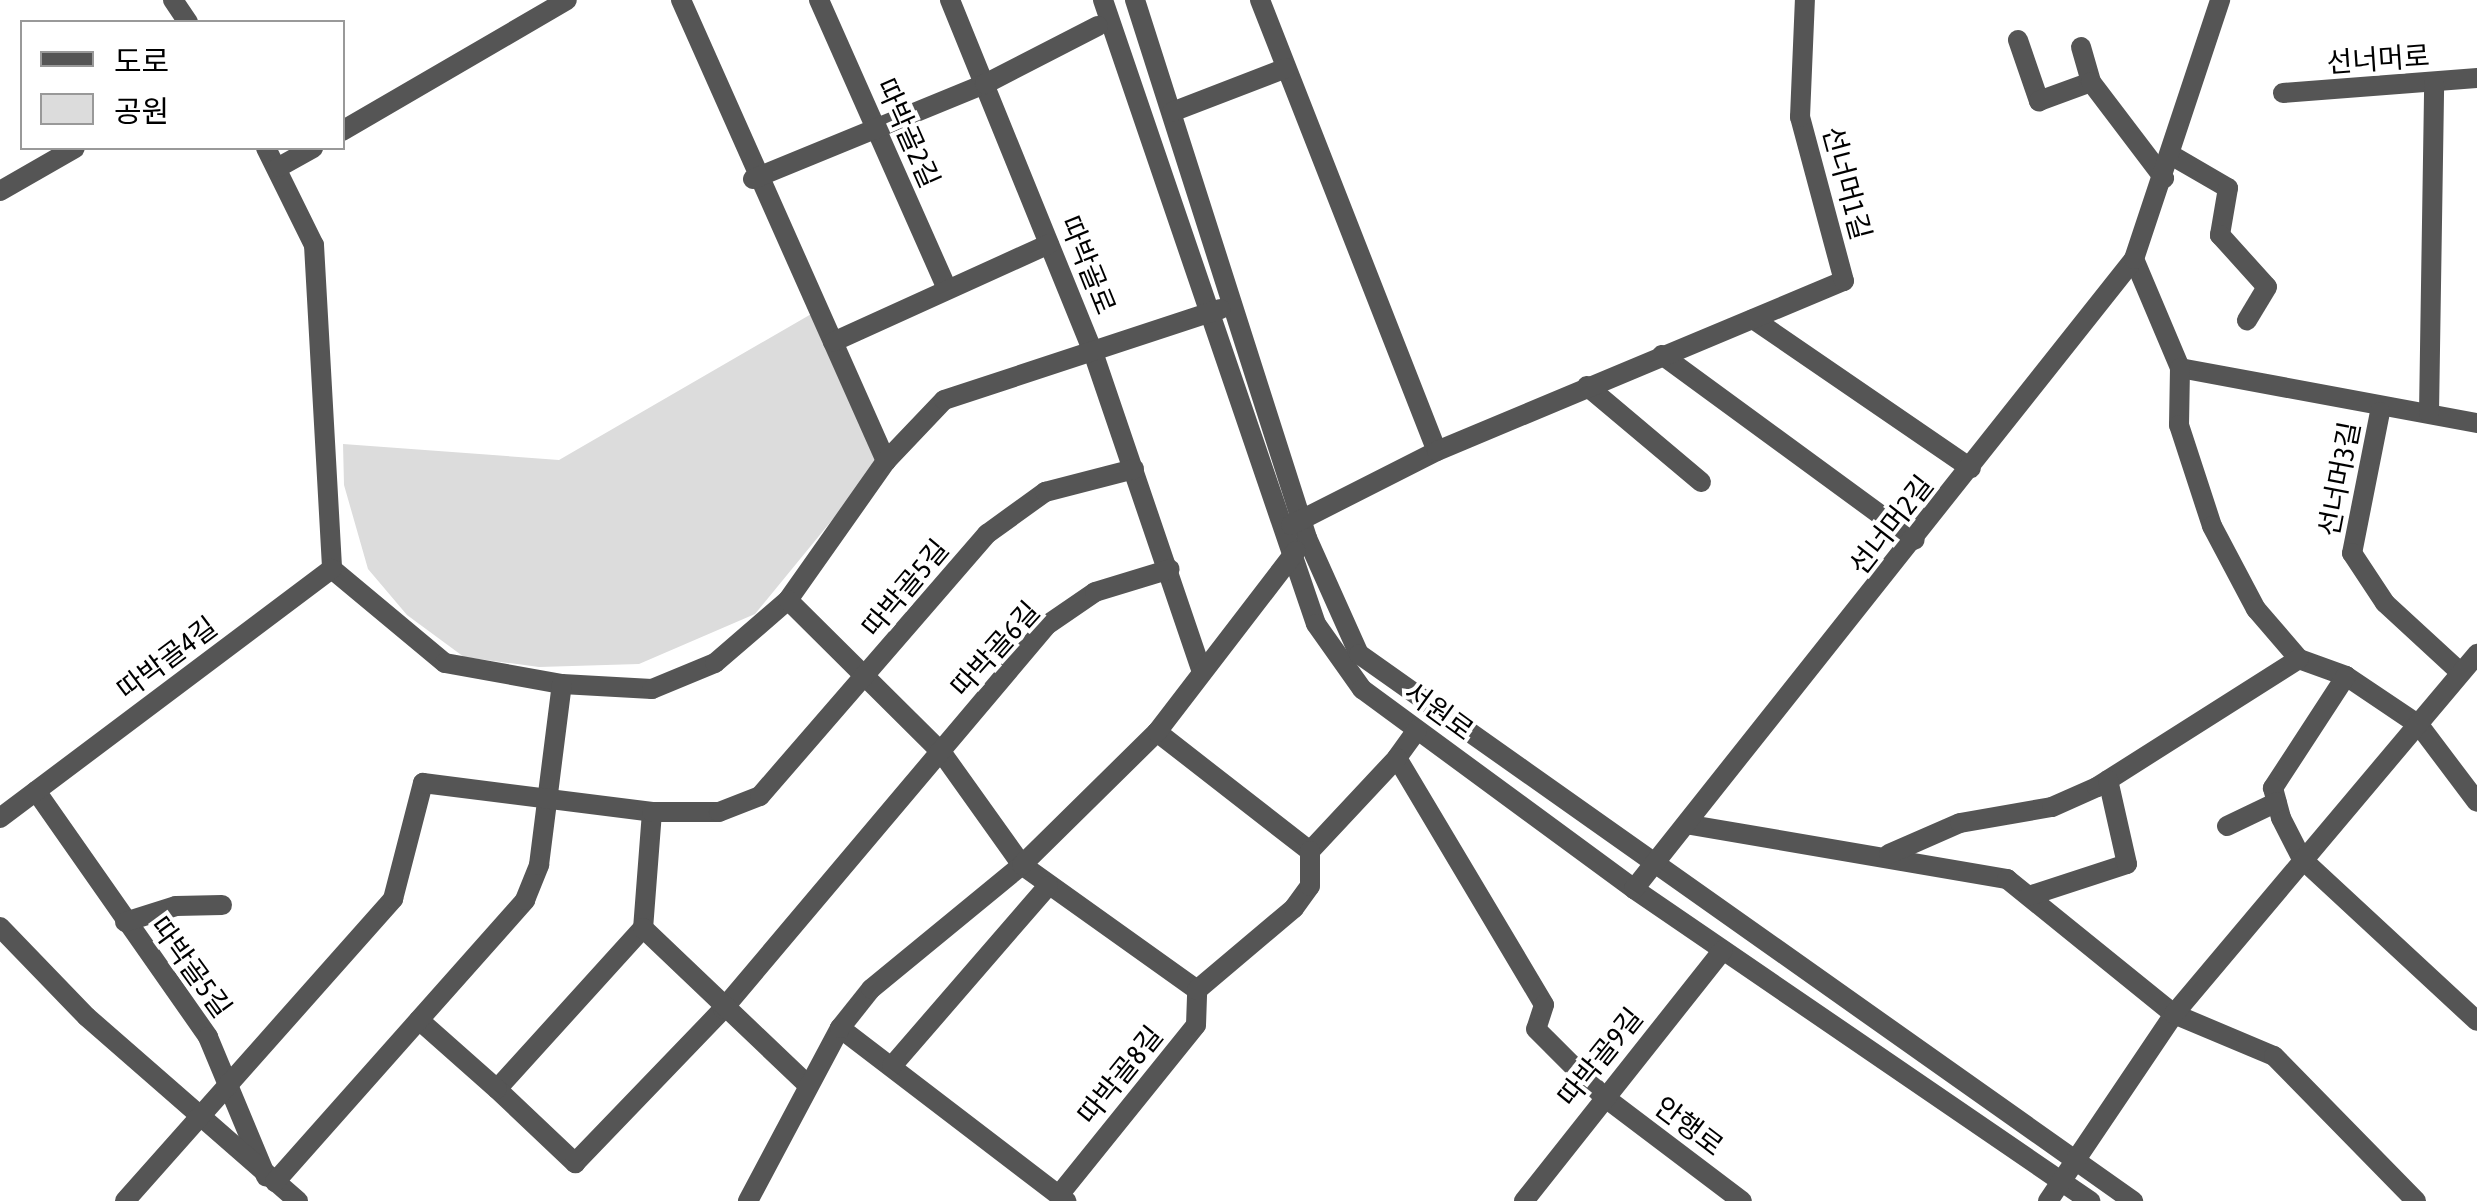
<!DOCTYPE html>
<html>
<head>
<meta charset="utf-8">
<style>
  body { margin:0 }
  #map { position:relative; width:2477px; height:1201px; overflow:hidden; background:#fff; font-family:"Asap Condensed","Noto Sans KR",sans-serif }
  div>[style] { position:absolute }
  .green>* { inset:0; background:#dcdcdc }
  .minor>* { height:20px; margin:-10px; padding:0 10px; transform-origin:10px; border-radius:10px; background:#555 }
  span { translate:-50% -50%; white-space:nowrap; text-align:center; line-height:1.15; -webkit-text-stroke:8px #fff; paint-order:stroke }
  .street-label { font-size:28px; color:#000 }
  .legend { position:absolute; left:20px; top:20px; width:325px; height:130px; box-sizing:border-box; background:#fff; border:2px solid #999; margin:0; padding:12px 18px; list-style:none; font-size:30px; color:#000 }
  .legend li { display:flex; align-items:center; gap:20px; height:50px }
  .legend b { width:50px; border:2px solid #999 }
</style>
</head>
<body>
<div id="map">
  <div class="green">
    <i style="clip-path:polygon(813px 313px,878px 464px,755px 614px,639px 664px,539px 667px,464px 657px,407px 615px,368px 569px,344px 485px,343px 444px,559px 460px)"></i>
  </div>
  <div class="minor">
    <i style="left:173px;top:0;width:27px;rotate:56deg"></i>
    <i style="left:681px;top:0;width:505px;rotate:66.03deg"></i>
    <i style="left:819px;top:0;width:316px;rotate:66.1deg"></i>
    <i style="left:950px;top:0;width:383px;rotate:67.9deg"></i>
    <i style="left:1094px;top:355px;width:332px;rotate:71.2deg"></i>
    <i style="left:1103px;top:0;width:659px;rotate:71.15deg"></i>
    <i style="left:1316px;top:624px;width:80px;rotate:54.7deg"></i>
    <i style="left:1362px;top:689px;width:338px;rotate:36.3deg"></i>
    <i style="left:1634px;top:889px;width:553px;rotate:34.38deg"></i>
    <i style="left:1135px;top:0;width:565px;rotate:72.27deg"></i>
    <i style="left:1307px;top:538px;width:127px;rotate:65.9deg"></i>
    <i style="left:1359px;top:654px;width:948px;rotate:35.25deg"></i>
    <i style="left:1260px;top:0;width:484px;rotate:68.6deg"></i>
    <i style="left:2018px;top:40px;width:65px;rotate:71deg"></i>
    <i style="left:2039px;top:101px;width:55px;rotate:-20.1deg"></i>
    <i style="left:2081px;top:47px;width:36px;rotate:74deg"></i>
    <i style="left:2091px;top:82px;width:121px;rotate:52.8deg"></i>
    <i style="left:2283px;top:93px;width:195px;rotate:-4.4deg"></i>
    <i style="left:1172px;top:112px;width:122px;rotate:-21.1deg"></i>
    <i style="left:342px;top:131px;width:260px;rotate:-30.2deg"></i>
    <i style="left:266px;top:148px;width:108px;rotate:63.7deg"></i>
    <i style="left:314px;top:245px;width:324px;rotate:86.8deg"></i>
    <i style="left:332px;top:569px;width:147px;rotate:39.8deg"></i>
    <i style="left:445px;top:663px;width:119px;rotate:10.2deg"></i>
    <i style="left:562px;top:684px;width:90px;rotate:3.2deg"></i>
    <i style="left:652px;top:689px;width:68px;rotate:-22.4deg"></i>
    <i style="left:715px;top:663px;width:96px;rotate:-40.8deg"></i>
    <i style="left:788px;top:600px;width:170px;rotate:-54.8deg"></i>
    <i style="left:886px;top:461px;width:84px;rotate:-46.4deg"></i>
    <i style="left:944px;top:400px;width:291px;rotate:-18.2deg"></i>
    <i style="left:2171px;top:155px;width:66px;rotate:30.1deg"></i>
    <i style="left:2228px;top:188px;width:48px;rotate:99.7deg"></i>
    <i style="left:2220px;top:235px;width:70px;rotate:47.9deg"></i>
    <i style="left:2267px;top:287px;width:39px;rotate:121deg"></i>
    <i style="left:279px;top:167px;width:39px;rotate:-29deg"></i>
    <i style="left:753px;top:179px;width:251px;rotate:-22.3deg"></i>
    <i style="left:985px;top:84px;width:127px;rotate:-27.2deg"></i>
    <i style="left:0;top:191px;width:86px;rotate:-29.8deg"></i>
    <i style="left:2134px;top:259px;width:118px;rotate:67.1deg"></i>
    <i style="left:2180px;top:368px;width:302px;rotate:10.5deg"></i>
    <i style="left:1753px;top:319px;width:264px;rotate:34.4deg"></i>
    <i style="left:833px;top:342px;width:237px;rotate:-24.4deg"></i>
    <i style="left:1662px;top:355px;width:313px;rotate:36.2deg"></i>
    <i style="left:2180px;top:368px;width:57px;rotate:91deg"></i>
    <i style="left:2179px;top:425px;width:106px;rotate:71.9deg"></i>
    <i style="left:2212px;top:526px;width:94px;rotate:62.1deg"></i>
    <i style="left:2256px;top:609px;width:66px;rotate:49.3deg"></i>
    <i style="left:2299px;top:659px;width:50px;rotate:19.9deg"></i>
    <i style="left:2346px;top:676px;width:88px;rotate:33.9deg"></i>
    <i style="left:2419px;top:725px;width:96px;rotate:53deg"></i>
    <i style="left:1587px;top:386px;width:149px;rotate:40.1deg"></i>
    <i style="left:2380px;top:412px;width:144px;rotate:101.2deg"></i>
    <i style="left:2352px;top:553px;width:60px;rotate:56.6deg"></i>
    <i style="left:2385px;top:603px;width:102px;rotate:42.6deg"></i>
    <i style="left:2429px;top:413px;width:329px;rotate:-89.1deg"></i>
    <i style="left:1291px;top:525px;width:164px;rotate:-26.9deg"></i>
    <i style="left:1437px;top:451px;width:441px;rotate:-22.7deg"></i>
    <i style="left:1844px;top:281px;width:170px;rotate:-105deg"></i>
    <i style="left:1800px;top:117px;width:117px;rotate:-87.6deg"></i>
    <i style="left:788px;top:600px;width:217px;rotate:44.8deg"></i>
    <i style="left:942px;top:753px;width:138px;rotate:54.5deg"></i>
    <i style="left:1022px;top:865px;width:215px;rotate:35.5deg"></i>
    <i style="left:2346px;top:676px;width:134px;rotate:123.1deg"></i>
    <i style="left:2273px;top:788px;width:31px;rotate:75deg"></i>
    <i style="left:2281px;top:818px;width:46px;rotate:62.9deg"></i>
    <i style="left:2302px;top:859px;width:238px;rotate:42.8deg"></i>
    <i style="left:1417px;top:730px;width:34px;rotate:126deg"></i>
    <i style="left:1397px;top:758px;width:287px;rotate:59.2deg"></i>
    <i style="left:1544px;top:1005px;width:25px;rotate:108deg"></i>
    <i style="left:1536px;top:1029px;width:95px;rotate:45deg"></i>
    <i style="left:1603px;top:1096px;width:174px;rotate:37.1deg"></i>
    <i style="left:1157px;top:732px;width:194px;rotate:37.9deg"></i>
    <i style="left:1310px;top:851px;width:127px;rotate:-46.9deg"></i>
    <i style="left:36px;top:791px;width:300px;rotate:55deg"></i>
    <i style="left:208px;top:1037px;width:151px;rotate:67.4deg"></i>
    <i style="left:652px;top:812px;width:116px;rotate:94.4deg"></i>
    <i style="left:643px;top:928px;width:217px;rotate:132.2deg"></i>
    <i style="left:497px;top:1089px;width:108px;rotate:43.5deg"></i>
    <i style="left:575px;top:1163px;width:214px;rotate:-46.1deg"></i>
    <i style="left:723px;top:1009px;width:502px;rotate:-49.84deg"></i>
    <i style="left:1047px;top:625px;width:58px;rotate:-34.5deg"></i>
    <i style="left:1095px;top:592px;width:78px;rotate:-17deg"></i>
    <i style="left:0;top:818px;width:415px;rotate:-36.9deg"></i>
    <i style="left:1691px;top:825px;width:321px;rotate:9.7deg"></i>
    <i style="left:2007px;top:879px;width:215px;rotate:39deg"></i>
    <i style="left:2174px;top:1014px;width:108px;rotate:22.8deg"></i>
    <i style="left:2274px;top:1056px;width:203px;rotate:45.6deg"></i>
    <i style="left:2227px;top:826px;width:55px;rotate:-25.6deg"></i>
    <i style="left:1889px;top:854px;width:77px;rotate:-23.6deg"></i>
    <i style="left:1960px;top:823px;width:93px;rotate:-9.9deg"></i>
    <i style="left:2052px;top:807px;width:49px;rotate:-24deg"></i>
    <i style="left:2097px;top:787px;width:239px;rotate:-32.4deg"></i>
    <i style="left:1634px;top:889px;width:804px;rotate:-51.56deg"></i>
    <i style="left:2134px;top:259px;width:273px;rotate:-71.6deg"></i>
    <i style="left:2029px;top:896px;width:103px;rotate:-18.1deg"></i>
    <i style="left:2127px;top:864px;width:86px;rotate:-102.7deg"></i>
    <i style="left:125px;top:922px;width:53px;rotate:-17.4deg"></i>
    <i style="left:176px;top:906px;width:46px;rotate:-1.2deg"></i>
    <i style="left:0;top:927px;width:125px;rotate:46deg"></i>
    <i style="left:87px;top:1017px;width:280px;rotate:41.1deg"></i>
    <i style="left:643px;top:928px;width:228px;rotate:43.6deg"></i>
    <i style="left:419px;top:1020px;width:104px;rotate:41.5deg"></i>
    <i style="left:840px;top:1028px;width:285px;rotate:37.4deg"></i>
    <i style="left:892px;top:1066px;width:238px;rotate:-49.1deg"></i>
    <i style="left:275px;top:1182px;width:377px;rotate:-48.4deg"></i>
    <i style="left:525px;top:900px;width:38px;rotate:-68deg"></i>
    <i style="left:539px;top:865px;width:182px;rotate:-82.8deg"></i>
    <i style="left:1059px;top:1195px;width:218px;rotate:-51.1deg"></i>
    <i style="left:1196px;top:1025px;width:35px;rotate:-88deg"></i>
    <i style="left:1197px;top:990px;width:127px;rotate:-40.2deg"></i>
    <i style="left:1294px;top:908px;width:27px;rotate:-54deg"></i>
    <i style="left:1310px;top:886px;width:35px;rotate:-90deg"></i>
    <i style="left:125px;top:1201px;width:404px;rotate:-48.4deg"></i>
    <i style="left:393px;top:899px;width:120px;rotate:-75.5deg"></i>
    <i style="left:423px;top:783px;width:231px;rotate:7.2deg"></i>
    <i style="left:652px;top:812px;width:67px"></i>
    <i style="left:719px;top:812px;width:44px;rotate:-21.3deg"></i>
    <i style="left:760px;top:796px;width:347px;rotate:-49.1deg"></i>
    <i style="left:987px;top:534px;width:72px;rotate:-35.9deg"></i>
    <i style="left:1045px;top:492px;width:92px;rotate:-14.5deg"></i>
    <i style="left:748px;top:1201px;width:196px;rotate:-62deg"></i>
    <i style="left:840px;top:1028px;width:50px;rotate:-51.5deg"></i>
    <i style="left:871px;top:989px;width:195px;rotate:-39.4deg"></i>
    <i style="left:1022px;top:865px;width:190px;rotate:-44.6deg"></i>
    <i style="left:1157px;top:732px;width:228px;rotate:-52.5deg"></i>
    <i style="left:1524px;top:1201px;width:320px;rotate:-51.6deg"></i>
    <i style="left:2048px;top:1201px;width:225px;rotate:-56deg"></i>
    <i style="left:2174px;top:1014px;width:471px;rotate:-49.9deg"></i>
  </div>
  <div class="street-label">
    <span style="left:2378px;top:59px;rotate:-4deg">선너머로</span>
    <span style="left:908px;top:133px;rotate:66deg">따박골2길</span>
    <span style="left:1847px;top:183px;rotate:75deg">선너머1길</span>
    <span style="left:1088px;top:265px;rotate:68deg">따박골로</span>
    <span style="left:2339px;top:479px;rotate:-79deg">선너머3길</span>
    <span style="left:1891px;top:525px;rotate:-52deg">선너머2길</span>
    <span style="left:905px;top:588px;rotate:-50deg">따박골5길</span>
    <span style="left:995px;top:649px;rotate:-48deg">따박골6길</span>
    <span style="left:167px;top:658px;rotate:-37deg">따박골4길</span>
    <span style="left:1439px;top:711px;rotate:36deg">서원로</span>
    <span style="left:191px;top:967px;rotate:54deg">따박골5길</span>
    <span style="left:1600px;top:1057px;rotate:-51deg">따박골9길</span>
    <span style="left:1120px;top:1075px;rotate:-51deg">따박골8길</span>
    <span style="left:1689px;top:1126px;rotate:37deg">안행로</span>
  </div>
  <ul class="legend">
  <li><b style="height:12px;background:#555"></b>도로</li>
  <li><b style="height:28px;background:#dcdcdc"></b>공원</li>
  </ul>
</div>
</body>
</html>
